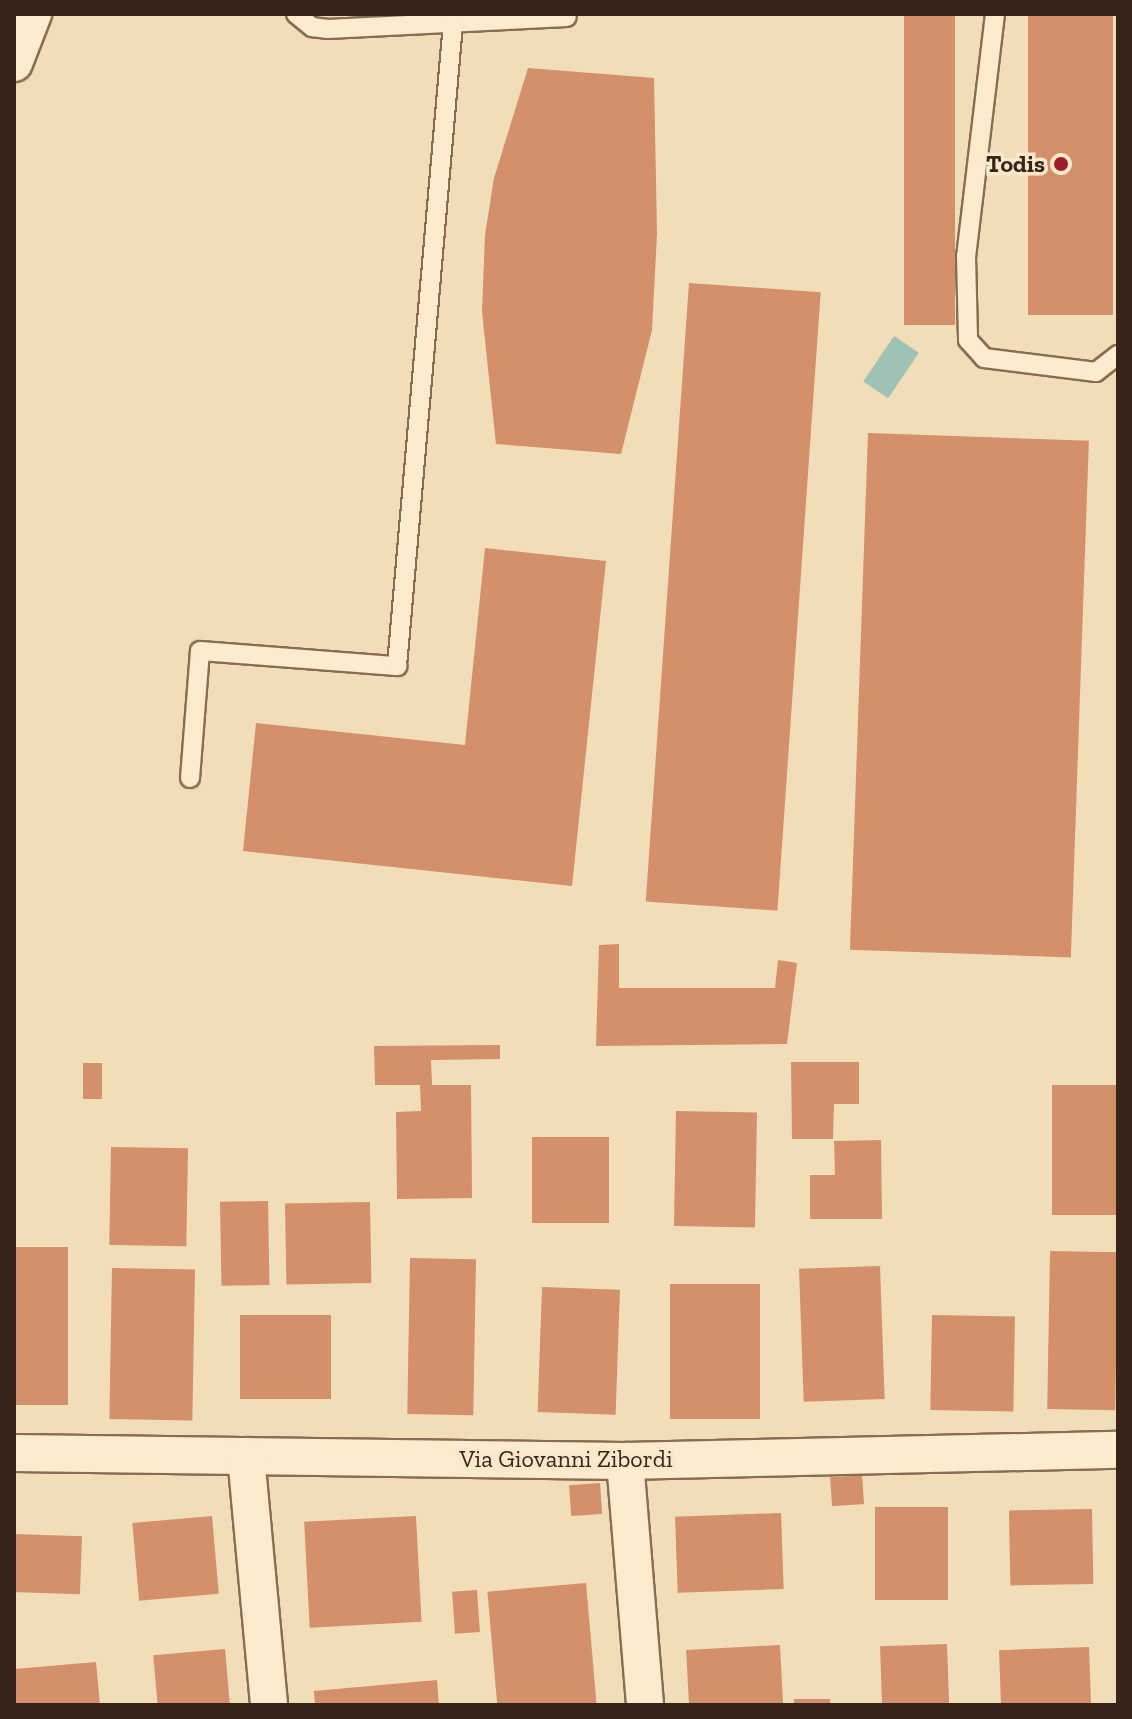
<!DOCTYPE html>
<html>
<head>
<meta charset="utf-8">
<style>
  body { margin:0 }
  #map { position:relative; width:1132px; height:1719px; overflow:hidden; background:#f2ddb9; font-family:"Zilla Slab",serif }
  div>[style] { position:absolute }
  .water>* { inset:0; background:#9ec2b5; transform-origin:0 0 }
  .building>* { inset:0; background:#d48f6b; transform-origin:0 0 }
  .roads { filter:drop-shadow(2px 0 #8a6c52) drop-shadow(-2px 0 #8a6c52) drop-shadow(0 2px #8a6c52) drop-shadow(0 -2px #8a6c52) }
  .service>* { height:18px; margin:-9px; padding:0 9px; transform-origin:9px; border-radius:9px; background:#fcebcd }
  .minor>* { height:36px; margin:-18px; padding:0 18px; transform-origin:18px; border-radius:18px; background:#fcebcd }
  .dots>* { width:22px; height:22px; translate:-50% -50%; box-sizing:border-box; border:4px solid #f9e8c9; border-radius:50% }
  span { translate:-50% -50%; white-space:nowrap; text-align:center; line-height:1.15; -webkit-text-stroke:7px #f9e8c9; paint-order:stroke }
  .poi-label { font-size:24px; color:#372519; font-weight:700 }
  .right { translate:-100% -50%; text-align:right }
  .street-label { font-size:24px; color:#372519 }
  .frame { position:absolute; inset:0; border:16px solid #372519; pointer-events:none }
</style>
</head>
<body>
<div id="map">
  <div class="water">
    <i style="left:894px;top:336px;width:30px;height:55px;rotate:34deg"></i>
  </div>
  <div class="building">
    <i style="left:904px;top:14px;width:51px;height:311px"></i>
    <i style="left:1028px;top:14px;width:85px;height:301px"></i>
    <i style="clip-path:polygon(528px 68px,654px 78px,657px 234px,652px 330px,621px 454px,496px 444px,482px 312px,485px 235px,494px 178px)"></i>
    <i style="left:689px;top:283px;width:132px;height:620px;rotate:4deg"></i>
    <i style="left:868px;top:433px;width:221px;height:517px;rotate:2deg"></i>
    <i style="clip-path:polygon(485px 548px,606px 561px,572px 886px,243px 851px,256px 723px,465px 745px)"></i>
    <i style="clip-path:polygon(619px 944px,619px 988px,775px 988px,778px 960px,797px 963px,787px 1044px,596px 1046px,599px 945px)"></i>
    <i style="clip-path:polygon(500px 1045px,500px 1059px,431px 1060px,432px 1085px,471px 1085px,472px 1198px,397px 1199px,396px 1112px,421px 1111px,420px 1085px,375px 1085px,374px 1046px)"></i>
    <i style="clip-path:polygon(791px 1062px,859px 1062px,859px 1104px,834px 1104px,833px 1139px,792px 1139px)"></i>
    <i style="left:83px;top:1063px;width:19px;height:36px"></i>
    <i style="left:1118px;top:1085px;width:130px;height:66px;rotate:90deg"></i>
    <i style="left:676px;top:1111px;width:81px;height:115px;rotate:1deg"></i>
    <i style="left:609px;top:1137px;width:86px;height:77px;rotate:90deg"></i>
    <i style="clip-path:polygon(881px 1140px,882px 1219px,810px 1219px,810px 1175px,835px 1175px,834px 1141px)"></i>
    <i style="left:111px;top:1147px;width:77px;height:98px;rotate:1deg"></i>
    <i style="left:268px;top:1201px;width:84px;height:48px;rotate:89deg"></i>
    <i style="left:370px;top:1202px;width:81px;height:85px;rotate:89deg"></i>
    <i style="left:14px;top:1247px;width:54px;height:158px"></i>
    <i style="left:1050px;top:1251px;width:68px;height:158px;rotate:1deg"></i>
    <i style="left:410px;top:1258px;width:66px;height:156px;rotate:1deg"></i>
    <i style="left:880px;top:1266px;width:133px;height:81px;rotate:88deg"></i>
    <i style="left:112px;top:1268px;width:83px;height:151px;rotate:1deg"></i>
    <i style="left:670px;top:1284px;width:90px;height:135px"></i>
    <i style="left:542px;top:1287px;width:78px;height:125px;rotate:2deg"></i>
    <i style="left:240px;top:1315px;width:91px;height:84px"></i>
    <i style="left:932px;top:1315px;width:83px;height:95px;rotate:1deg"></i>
    <i style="left:862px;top:1475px;width:29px;height:32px;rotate:86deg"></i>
    <i style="left:600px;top:1483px;width:31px;height:31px;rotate:86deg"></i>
    <i style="left:875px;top:1507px;width:73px;height:93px"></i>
    <i style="left:1092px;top:1509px;width:75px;height:83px;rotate:89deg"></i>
    <i style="left:781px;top:1513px;width:76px;height:106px;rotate:88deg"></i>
    <i style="left:212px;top:1516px;width:78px;height:80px;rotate:85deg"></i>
    <i style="left:416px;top:1516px;width:106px;height:112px;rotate:87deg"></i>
    <i style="left:14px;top:1534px;width:68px;height:58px;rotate:2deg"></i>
    <i style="left:586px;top:1583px;width:122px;height:99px;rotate:85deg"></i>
    <i style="left:477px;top:1590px;width:42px;height:25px;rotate:86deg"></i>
    <i style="left:947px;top:1644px;width:61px;height:67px;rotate:88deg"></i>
    <i style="left:780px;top:1645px;width:60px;height:94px;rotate:87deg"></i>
    <i style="left:1089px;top:1647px;width:58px;height:90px;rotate:88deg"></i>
    <i style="left:225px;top:1649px;width:56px;height:72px;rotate:85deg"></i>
    <i style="clip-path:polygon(96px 1662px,100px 1705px,14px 1705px,14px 1669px)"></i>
    <i style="clip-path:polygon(437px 1680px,439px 1705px,315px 1705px,314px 1691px)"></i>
    <i style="left:794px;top:1699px;width:36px;height:6px"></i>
  </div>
  <div class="roads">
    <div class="service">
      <i style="left:296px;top:14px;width:21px;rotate:39deg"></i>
      <i style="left:312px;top:27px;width:16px;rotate:7deg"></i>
      <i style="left:328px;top:29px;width:239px;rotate:-2.9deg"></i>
      <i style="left:995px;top:14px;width:244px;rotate:96.8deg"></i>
      <i style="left:966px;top:256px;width:84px;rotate:88.6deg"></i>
      <i style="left:968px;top:340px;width:24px;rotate:48deg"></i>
      <i style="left:984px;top:358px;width:113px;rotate:7.1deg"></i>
      <i style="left:1096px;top:372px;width:28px;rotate:-38deg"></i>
      <i style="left:190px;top:778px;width:127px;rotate:-85.5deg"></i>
      <i style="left:200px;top:651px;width:198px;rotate:4.4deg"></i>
      <i style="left:397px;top:666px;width:645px;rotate:-85.02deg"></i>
    </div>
    <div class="minor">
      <i style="left:14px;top:63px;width:53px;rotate:-68.8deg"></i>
      <i style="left:14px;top:1453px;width:611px;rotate:0.75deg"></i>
      <i style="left:625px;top:1461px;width:493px;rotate:-1.3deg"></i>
      <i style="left:246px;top:1456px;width:250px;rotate:84.7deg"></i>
      <i style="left:625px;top:1461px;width:245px;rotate:85.3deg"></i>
    </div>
  </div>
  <div class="dots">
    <i style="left:1061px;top:164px;background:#9e1d27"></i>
  </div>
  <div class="poi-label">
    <span class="right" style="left:1045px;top:164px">Todis</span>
  </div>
  <div class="street-label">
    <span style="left:566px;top:1459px">Via Giovanni Zibordi</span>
  </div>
  <div class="frame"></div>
</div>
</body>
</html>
